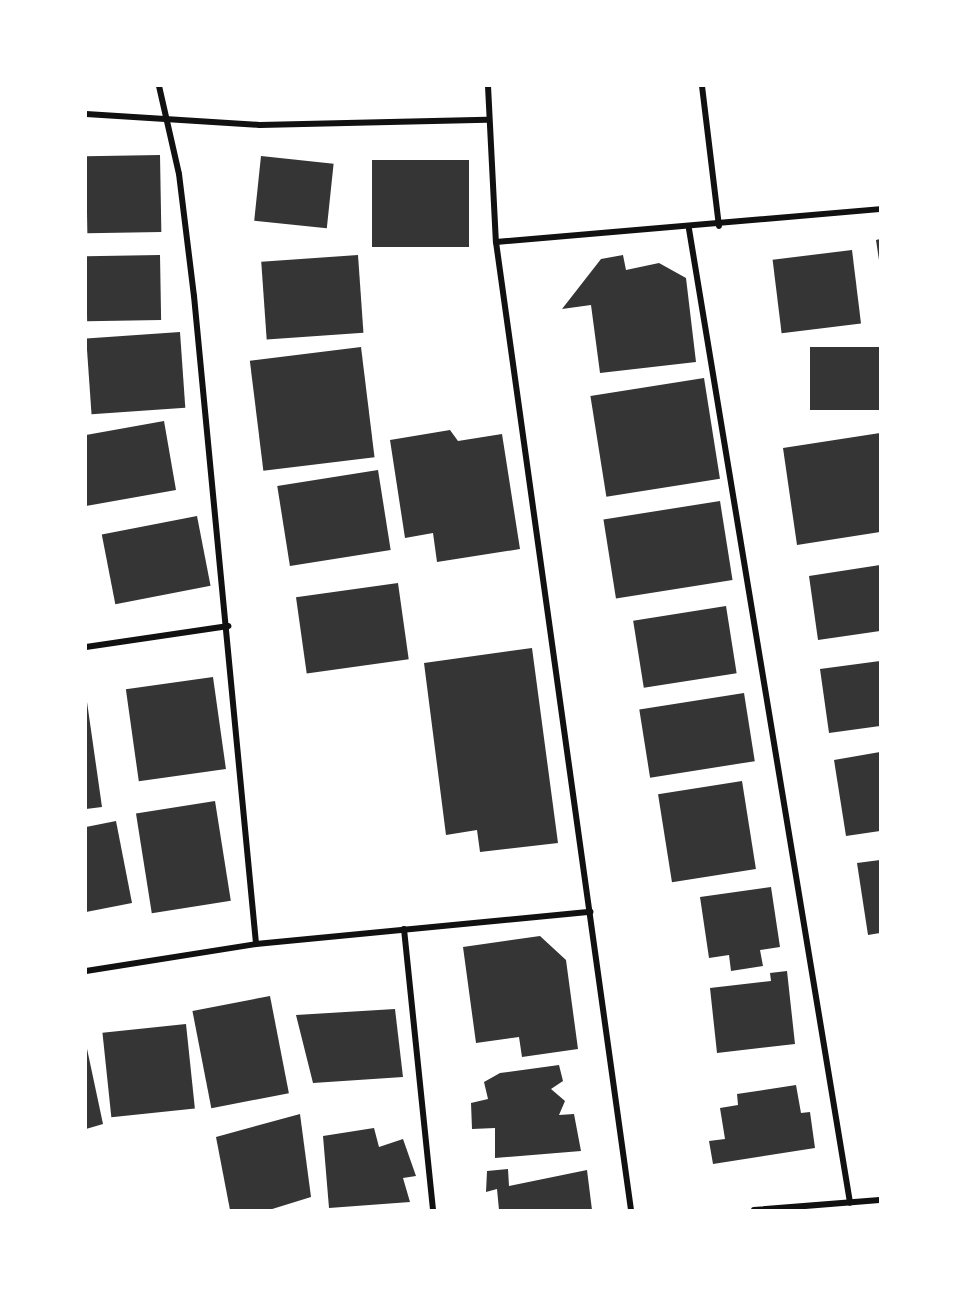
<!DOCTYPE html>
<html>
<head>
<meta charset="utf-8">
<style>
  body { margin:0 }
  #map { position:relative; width:966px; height:1296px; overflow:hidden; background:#fff; font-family:Lato,sans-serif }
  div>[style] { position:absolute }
  .building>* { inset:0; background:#353535; transform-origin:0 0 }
  .minor>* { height:6px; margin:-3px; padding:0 3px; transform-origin:3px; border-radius:3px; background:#111 }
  span { translate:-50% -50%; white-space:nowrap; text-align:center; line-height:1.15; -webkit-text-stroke:6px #fff; paint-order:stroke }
  .frame { position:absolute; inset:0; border:87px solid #fff; pointer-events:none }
</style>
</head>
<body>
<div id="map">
  <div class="building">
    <i style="left:160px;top:155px;width:77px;height:74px;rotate:89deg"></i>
    <i style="left:261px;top:156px;width:73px;height:65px;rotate:6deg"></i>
    <i style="left:372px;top:160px;width:97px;height:87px"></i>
    <i style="clip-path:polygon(880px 239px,880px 260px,879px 260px,876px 240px)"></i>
    <i style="left:852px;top:250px;width:74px;height:80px;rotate:83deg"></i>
    <i style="left:160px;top:255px;width:65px;height:74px;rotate:89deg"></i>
    <i style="left:358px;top:255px;width:78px;height:97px;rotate:86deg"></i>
    <i style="clip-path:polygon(623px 255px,626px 270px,659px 263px,686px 278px,696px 362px,600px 373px,591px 305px,562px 309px,601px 259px)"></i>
    <i style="left:180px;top:332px;width:76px;height:94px;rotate:86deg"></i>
    <i style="left:361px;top:347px;width:111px;height:112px;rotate:83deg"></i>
    <i style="left:880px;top:347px;width:63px;height:70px;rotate:90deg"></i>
    <i style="left:704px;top:378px;width:102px;height:115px;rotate:81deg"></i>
    <i style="clip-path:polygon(164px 421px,176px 490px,86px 506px,86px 435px)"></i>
    <i style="clip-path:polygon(450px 430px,458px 441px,502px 434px,520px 549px,437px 562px,433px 533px,405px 538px,390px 440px)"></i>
    <i style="clip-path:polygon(880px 433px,880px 532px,797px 545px,783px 448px)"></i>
    <i style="left:378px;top:470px;width:81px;height:102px;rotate:81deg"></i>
    <i style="left:720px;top:501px;width:80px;height:118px;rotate:81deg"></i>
    <i style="left:197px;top:516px;width:71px;height:97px;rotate:79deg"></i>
    <i style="clip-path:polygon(880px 565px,880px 631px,818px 640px,809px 576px)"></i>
    <i style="left:398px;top:583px;width:77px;height:103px;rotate:82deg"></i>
    <i style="left:726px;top:606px;width:68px;height:94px;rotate:81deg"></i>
    <i style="clip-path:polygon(532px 648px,558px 843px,480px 852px,477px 830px,446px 835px,424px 663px)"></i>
    <i style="clip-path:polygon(880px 661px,880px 726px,829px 733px,820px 669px)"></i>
    <i style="left:213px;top:677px;width:93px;height:88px;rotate:82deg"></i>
    <i style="left:744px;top:693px;width:69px;height:106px;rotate:81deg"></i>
    <i style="clip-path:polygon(86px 695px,102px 807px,86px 809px)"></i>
    <i style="clip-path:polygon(880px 752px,880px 831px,846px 836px,834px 760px)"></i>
    <i style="left:742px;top:781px;width:89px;height:85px;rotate:81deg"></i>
    <i style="left:215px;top:801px;width:101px;height:80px;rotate:81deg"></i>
    <i style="clip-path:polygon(116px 821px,132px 903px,86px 912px,86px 827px)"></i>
    <i style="clip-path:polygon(880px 860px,880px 933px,868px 935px,857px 863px)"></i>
    <i style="clip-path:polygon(771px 887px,780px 947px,760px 950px,763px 966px,731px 971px,729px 955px,709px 958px,700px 897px)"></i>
    <i style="clip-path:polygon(540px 936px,566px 960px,578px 1049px,522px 1057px,519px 1037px,476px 1043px,463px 947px)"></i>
    <i style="clip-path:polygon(787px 971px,795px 1044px,717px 1053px,710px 988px,771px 981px,770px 973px)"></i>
    <i style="left:270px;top:996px;width:99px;height:79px;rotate:79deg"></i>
    <i style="clip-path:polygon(395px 1009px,403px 1077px,313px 1083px,296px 1015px)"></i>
    <i style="left:186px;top:1024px;width:85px;height:84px;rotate:84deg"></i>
    <i style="clip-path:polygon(86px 1044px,103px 1124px,86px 1129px)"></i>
    <i style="clip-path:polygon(559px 1065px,563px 1081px,551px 1089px,565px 1101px,559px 1115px,574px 1114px,581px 1151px,495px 1158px,495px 1128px,472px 1129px,471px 1103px,488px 1099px,484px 1082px,500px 1073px)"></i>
    <i style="clip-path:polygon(796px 1085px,801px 1113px,810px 1112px,815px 1148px,713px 1164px,709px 1141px,725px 1139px,720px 1108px,738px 1105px,737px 1094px)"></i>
    <i style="clip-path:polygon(300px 1114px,311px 1197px,269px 1210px,230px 1210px,216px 1137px)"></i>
    <i style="clip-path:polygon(374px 1128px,379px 1147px,403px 1139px,416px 1176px,403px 1178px,410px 1202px,329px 1208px,323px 1136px)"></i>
    <i style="clip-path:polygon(508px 1169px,509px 1186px,587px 1170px,592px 1210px,499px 1210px,497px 1189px,486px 1192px,487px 1171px)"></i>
  </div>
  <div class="minor">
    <i style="left:159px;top:86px;width:90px;rotate:77.2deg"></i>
    <i style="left:179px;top:174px;width:123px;rotate:83deg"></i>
    <i style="left:194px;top:296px;width:651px;rotate:84.53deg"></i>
    <i style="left:488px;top:86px;width:156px;rotate:87.1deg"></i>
    <i style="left:496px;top:242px;width:977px;rotate:82.06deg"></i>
    <i style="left:702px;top:86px;width:141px;rotate:83.1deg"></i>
    <i style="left:86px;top:114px;width:174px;rotate:3.6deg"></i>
    <i style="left:260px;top:125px;width:227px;rotate:-1.3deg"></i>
    <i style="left:689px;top:229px;width:987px;rotate:80.61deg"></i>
    <i style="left:496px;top:242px;width:385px;rotate:-4.9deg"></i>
    <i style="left:86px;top:647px;width:144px;rotate:-8.4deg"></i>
    <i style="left:404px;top:929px;width:282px;rotate:84.1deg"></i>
    <i style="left:86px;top:971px;width:172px;rotate:-9deg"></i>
    <i style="left:256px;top:944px;width:336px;rotate:-5.5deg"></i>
    <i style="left:754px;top:1210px;width:126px;rotate:-4.5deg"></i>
  </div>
  <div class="frame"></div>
</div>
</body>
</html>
